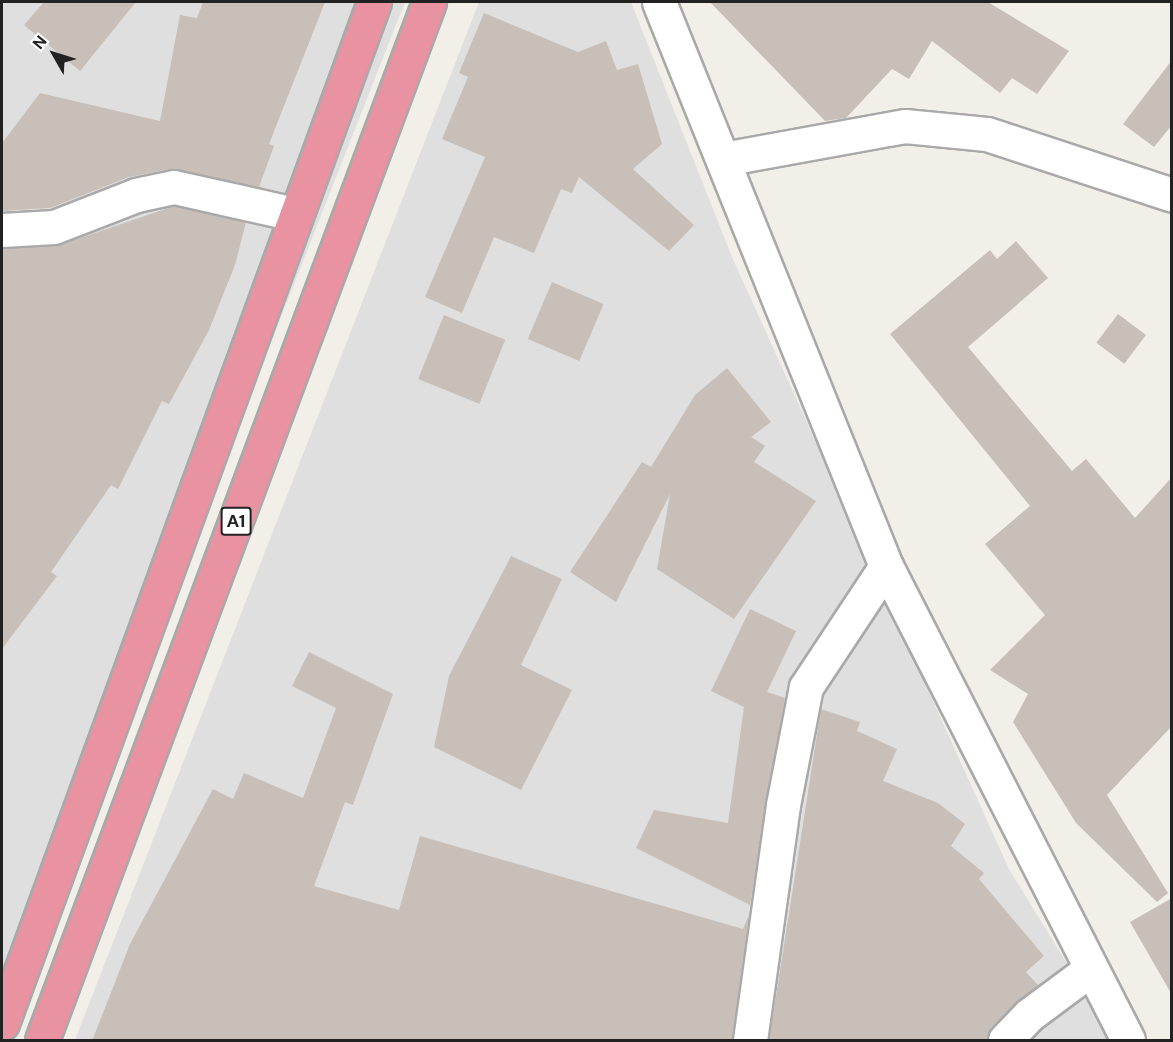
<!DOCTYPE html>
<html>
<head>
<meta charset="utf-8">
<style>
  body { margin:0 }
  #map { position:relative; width:1173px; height:1042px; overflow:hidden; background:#f2efe9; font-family:"DM Sans",sans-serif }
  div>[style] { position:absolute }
  .residential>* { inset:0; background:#e0dfdf }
  .building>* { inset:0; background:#c7bfb8; transform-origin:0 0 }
  .roads { filter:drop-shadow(2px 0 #a9a9a9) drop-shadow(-2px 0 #a9a9a9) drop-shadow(0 2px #a9a9a9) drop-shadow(0 -2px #a9a9a9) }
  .minor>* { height:33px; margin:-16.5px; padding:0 16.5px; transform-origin:16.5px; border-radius:16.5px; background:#fff }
  .highway>* { height:33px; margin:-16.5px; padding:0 16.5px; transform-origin:16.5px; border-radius:16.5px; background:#e892a2 }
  span { translate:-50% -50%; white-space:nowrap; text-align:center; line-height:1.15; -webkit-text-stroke:4.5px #fff; paint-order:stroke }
  .shield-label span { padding:2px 4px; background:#fff; border:2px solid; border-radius:4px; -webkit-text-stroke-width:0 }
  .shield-label { font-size:18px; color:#222; font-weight:700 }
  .frame { position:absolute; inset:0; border:3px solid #222; pointer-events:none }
  .north { position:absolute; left:24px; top:24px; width:60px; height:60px; -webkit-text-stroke:4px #fff; paint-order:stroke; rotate:309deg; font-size:16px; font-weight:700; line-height:24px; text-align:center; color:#222 }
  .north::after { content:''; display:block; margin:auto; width:21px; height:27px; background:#222; clip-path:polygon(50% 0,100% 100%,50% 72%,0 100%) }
</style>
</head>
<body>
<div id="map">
  <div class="residential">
    <i style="clip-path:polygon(2px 2px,405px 2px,2px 1026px)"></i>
    <i style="clip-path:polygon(479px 2px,631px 2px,732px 257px,1009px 869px,1114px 1040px,75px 1040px)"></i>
  </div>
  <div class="building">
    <i style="clip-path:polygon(44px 2px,136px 2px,80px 71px,24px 25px)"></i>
    <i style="clip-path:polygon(203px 2px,325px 2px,269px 144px,274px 146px,259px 187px,170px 169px,129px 177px,50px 208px,2px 211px,2px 143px,40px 93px,160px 121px,180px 15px,197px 18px)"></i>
    <i style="clip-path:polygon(710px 2px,988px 2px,1069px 51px,1037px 94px,1012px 78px,1000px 93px,932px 41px,909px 79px,892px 69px,846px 118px,825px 121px)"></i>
    <i style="clip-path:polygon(484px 13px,578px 52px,606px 41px,617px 70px,638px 64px,662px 144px,633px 169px,694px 225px,669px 251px,579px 177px,572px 193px,561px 189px,534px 253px,494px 237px,462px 313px,425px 297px,485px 157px,442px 139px,468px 77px,459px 73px)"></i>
    <i style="clip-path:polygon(1172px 60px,1172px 125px,1154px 147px,1123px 124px)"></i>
    <i style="clip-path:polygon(174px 206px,246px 222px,235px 265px,209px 330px,169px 404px,162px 401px,118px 489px,111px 485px,51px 572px,57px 576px,2px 649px,2px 248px,60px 245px)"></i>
    <i style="clip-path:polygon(1016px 241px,1048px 278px,968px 347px,1072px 471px,1086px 459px,1135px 518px,1172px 477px,1172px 726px,1107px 795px,1168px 893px,1157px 902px,1076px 823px,1013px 722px,1028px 694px,990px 670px,1045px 615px,985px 544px,1030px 506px,890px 334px,990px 250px,997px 259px)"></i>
    <i style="left:552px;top:282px;width:56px;height:62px;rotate:23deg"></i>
    <i style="left:1118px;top:314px;width:35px;height:36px;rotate:37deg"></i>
    <i style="left:444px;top:315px;width:66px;height:69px;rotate:22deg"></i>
    <i style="clip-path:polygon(727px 368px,771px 422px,751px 437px,765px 446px,754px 462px,816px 501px,734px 619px,657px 569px,670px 494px,616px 602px,570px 572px,642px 462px,651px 467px,695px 395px)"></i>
    <i style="clip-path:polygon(511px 556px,562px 579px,521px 665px,572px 690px,521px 790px,434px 747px,449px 676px)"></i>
    <i style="clip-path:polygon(750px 609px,796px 631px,767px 692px,785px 698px,750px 905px,636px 848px,654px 810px,728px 823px,744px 707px,711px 691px)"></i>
    <i style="clip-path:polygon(309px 652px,393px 694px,353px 805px,345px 802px,314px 886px,399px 910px,420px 836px,743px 929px,749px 915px,732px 1041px,92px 1041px,130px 944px,213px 789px,233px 799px,244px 773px,303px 798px,336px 708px,292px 686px)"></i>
    <i style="clip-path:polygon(821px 709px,860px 722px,857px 731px,897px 749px,883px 781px,938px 803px,965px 824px,951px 846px,984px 873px,979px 879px,1044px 956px,1026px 972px,1038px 985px,991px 1027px,986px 1041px,769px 1041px)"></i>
    <i style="clip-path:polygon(1172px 898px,1172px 995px,1130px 922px)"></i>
  </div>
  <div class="roads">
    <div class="minor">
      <i style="left:659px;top:2px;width:608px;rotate:68.08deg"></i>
      <i style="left:886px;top:566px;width:532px;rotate:62.95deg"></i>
      <i style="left:723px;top:159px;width:185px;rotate:-10.3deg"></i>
      <i style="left:905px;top:126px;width:82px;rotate:5.6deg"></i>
      <i style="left:987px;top:134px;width:195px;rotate:18.2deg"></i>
      <i style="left:2px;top:230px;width:52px;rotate:-3.3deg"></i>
      <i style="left:54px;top:227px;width:88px;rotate:-21.3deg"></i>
      <i style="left:136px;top:195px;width:39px;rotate:-12deg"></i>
      <i style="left:174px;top:187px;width:124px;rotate:12.6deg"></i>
      <i style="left:750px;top:1040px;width:237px;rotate:-82deg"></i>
      <i style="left:783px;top:805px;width:120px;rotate:-79deg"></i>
      <i style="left:806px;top:687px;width:145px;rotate:-56.5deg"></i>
      <i style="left:1005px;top:1040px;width:35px;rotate:-46deg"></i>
      <i style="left:1029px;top:1015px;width:77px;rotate:-36.6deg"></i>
    </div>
    <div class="highway">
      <i style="left:2px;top:1023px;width:1087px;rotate:-69.98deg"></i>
      <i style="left:42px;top:1040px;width:1108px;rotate:-69.55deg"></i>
    </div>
  </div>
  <div class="shield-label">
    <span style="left:236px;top:521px">A1</span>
  </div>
  <div class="frame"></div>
  <div class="north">N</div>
</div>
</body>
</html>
